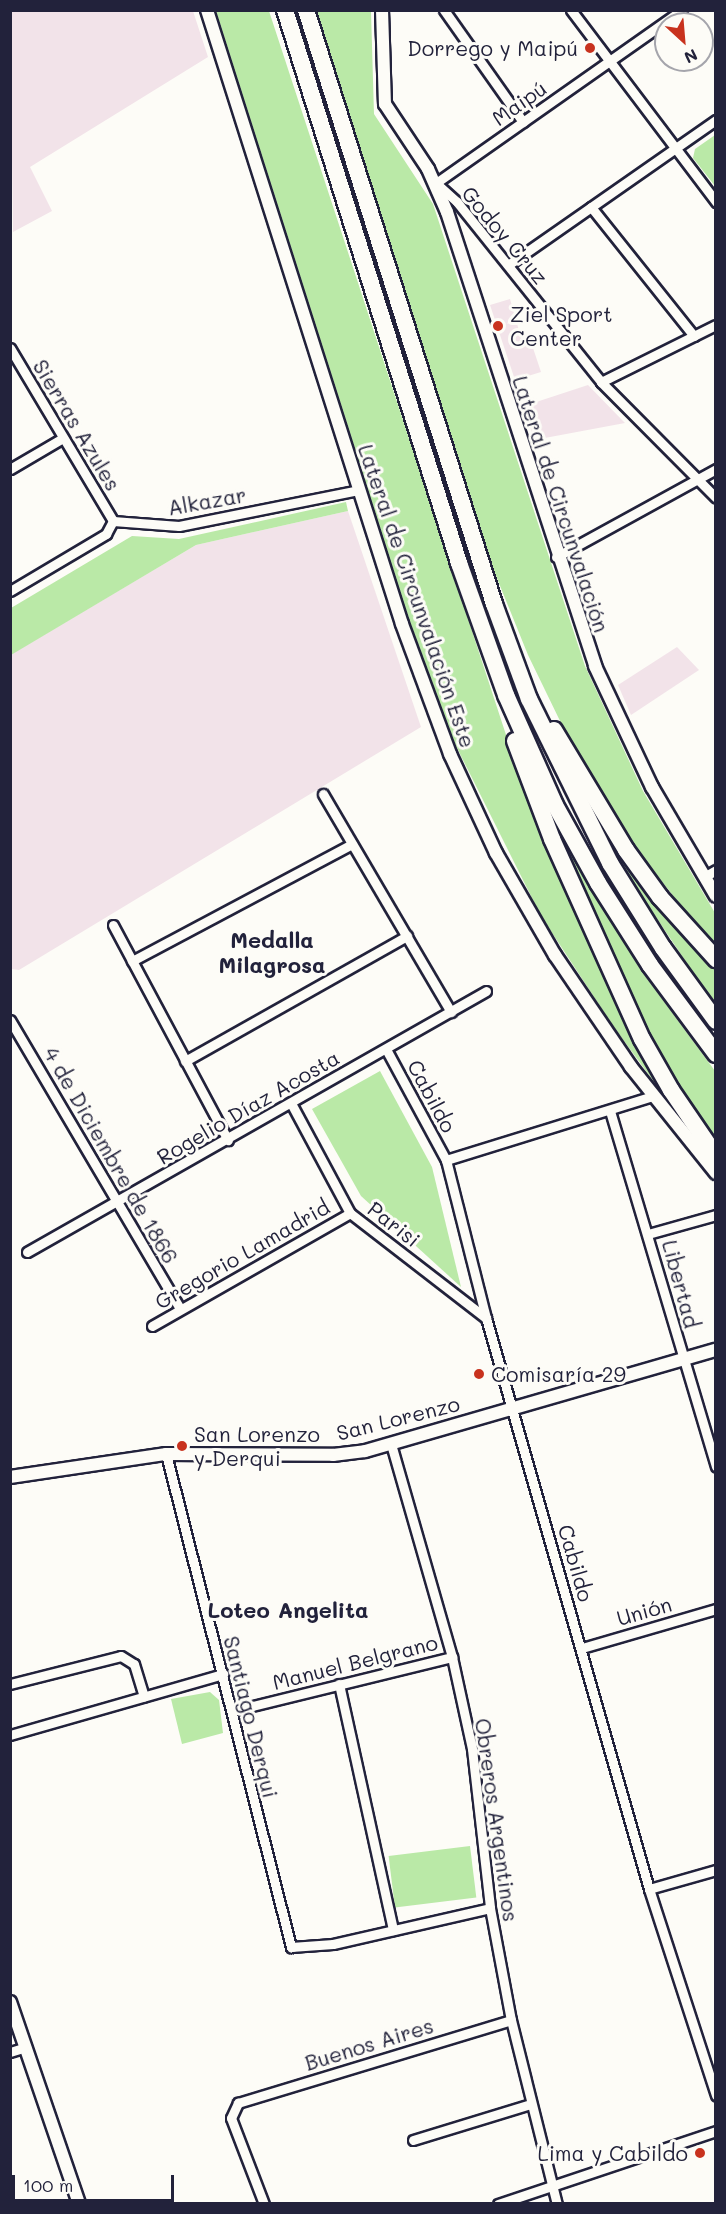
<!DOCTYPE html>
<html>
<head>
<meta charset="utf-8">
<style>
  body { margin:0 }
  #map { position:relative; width:726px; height:2214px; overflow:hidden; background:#fdfcf7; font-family:Mali,sans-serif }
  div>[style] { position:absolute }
  .built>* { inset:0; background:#f2e3e9 }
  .green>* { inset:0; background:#bae9a7; transform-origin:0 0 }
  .roads { filter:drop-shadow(2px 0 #22223b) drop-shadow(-2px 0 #22223b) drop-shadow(0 2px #22223b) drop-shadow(0 -2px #22223b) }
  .street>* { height:9px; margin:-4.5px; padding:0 4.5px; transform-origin:4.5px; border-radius:4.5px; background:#fdfcf7 }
  .secondary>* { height:12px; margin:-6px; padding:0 6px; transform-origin:6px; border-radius:6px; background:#fdfcf7 }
  .highway>* { height:16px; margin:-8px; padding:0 8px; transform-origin:8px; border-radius:8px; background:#fdfcf7 }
  .dots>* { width:16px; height:16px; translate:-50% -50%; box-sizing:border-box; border:3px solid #fdfcf7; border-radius:50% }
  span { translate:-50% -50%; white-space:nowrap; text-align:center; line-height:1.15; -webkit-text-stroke:6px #fdfcf7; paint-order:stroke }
  .poi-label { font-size:21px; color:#22223b }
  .right { translate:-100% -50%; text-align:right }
  .left { translate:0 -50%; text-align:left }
  .street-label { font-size:21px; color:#22223b }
  .neighbourhood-label { font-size:22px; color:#22223b; font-weight:700 }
  .frame { position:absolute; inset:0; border:12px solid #22223b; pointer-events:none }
  .north { position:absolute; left:654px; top:12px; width:60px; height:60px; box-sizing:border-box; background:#fdfcf7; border:2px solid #a5a5ac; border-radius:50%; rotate:154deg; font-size:16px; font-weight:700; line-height:24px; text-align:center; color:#22223b }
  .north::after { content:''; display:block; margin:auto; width:21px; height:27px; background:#c8321e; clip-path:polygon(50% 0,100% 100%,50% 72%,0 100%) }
  .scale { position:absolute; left:12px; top:2175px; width:162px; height:27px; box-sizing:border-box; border:3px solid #22223b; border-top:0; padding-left:8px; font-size:18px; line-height:21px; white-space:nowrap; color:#22223b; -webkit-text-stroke:4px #fdfcf7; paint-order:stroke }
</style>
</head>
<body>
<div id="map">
  <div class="built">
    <i style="clip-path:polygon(10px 11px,193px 11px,208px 57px,30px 167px,52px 211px,13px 232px)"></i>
    <i style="clip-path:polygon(510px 299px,522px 341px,530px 339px,541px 372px,515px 380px,490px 305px)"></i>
    <i style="clip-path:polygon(588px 385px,625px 423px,534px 440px,524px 406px)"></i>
    <i style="clip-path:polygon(348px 511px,421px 727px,19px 970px,11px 969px,10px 655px,196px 545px)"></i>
    <i style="clip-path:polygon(677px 647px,699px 670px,631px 715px,618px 685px)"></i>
  </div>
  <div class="green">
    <i style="clip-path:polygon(216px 11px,269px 11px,530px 808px,638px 1048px,690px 1131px,613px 1026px,541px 916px,456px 746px,410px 622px)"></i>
    <i style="clip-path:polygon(316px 11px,371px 11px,374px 114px,433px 204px,585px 666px,643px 791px,715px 913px,715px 949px,626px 836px,578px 758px,528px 655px,494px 571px)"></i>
    <i style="clip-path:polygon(715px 135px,715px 186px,693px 158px,695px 149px)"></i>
    <i style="clip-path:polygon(346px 502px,348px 511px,196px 545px,11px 655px,11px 608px,132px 536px,179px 539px)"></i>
    <i style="clip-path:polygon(582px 790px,715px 965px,715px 1005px,637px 889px)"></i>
    <i style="clip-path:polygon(558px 833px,640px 969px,715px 1071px,715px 1149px,660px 1064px)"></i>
    <i style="clip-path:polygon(380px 1071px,432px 1167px,461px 1287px,361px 1196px,312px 1109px)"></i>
    <i style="clip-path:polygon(210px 1692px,219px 1700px,223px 1733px,182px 1744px,171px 1699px)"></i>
    <i style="left:470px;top:1846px;width:52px;height:82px;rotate:83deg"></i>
  </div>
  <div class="roads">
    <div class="street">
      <i style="left:444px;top:10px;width:137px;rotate:54.8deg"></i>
      <i style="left:571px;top:10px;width:241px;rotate:52.9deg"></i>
      <i style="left:682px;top:10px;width:301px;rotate:144.9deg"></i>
      <i style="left:436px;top:183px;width:28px;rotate:42deg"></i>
      <i style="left:457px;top:202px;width:231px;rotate:51.3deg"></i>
      <i style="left:601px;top:382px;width:163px;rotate:45.2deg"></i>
      <i style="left:591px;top:207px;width:165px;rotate:51.4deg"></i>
      <i style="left:508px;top:265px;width:254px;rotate:-34.9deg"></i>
      <i style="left:10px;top:348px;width:201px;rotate:59.2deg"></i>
      <i style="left:601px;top:382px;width:128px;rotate:-26.4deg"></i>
      <i style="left:10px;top:469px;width:61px;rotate:-30.3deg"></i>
      <i style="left:113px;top:521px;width:66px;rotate:4.3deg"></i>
      <i style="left:179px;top:526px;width:184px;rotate:-11.3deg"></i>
      <i style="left:556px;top:557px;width:183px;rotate:-28.8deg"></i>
      <i style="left:10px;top:591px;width:112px;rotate:-30.7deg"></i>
      <i style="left:106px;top:534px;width:15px;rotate:-62deg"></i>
      <i style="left:323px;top:794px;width:253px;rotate:59.6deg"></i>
      <i style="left:704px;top:877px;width:14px;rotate:-30deg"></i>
      <i style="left:113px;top:925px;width:244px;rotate:61.9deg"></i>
      <i style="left:132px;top:961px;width:249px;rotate:-28deg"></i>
      <i style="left:10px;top:1020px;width:335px;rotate:59.5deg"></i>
      <i style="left:386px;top:1049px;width:126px;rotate:61.6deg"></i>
      <i style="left:446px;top:1160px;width:163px;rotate:75.8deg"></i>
      <i style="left:486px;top:1318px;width:594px;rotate:74.07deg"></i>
      <i style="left:649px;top:1889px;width:217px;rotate:72deg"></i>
      <i style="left:185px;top:1061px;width:255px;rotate:-29.4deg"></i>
      <i style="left:291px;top:1103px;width:125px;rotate:61.8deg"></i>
      <i style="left:350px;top:1213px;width:172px;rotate:37.7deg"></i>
      <i style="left:610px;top:1111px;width:371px;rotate:73.4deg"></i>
      <i style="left:446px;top:1160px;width:217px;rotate:-17.2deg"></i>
      <i style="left:648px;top:1234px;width:71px;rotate:-15.6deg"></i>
      <i style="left:27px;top:1252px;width:528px;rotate:-29.62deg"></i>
      <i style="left:152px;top:1326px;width:228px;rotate:-29.7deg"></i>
      <i style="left:391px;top:1444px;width:222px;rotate:74deg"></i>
      <i style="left:452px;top:1657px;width:94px;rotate:77.7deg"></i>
      <i style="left:472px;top:1749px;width:160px;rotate:83.5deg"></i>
      <i style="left:490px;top:1908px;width:114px;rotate:79.4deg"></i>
      <i style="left:511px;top:2020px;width:190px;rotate:76deg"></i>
      <i style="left:166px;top:1454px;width:509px;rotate:75.77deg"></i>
      <i style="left:291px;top:1947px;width:42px;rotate:-4.1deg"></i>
      <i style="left:333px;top:1944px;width:161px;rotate:-12.9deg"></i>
      <i style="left:582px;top:1648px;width:140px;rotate:-16.2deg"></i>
      <i style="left:10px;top:1684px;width:114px;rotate:-14.2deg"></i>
      <i style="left:121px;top:1656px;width:15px;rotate:32deg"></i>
      <i style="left:134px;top:1664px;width:34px;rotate:73deg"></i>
      <i style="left:339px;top:1684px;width:252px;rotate:77.6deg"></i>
      <i style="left:232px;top:1711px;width:227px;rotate:-13.8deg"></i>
      <i style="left:10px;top:1735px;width:222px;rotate:-16deg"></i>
      <i style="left:649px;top:1889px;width:70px;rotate:-15.8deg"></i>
      <i style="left:10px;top:2052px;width:17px;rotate:-17deg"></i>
      <i style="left:413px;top:2140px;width:123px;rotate:-17deg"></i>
      <i style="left:264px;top:2204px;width:92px;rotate:-111deg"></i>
      <i style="left:231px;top:2118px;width:17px;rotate:-65deg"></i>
      <i style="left:238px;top:2103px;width:285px;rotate:-16.9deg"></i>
      <i style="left:498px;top:2204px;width:230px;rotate:-18.5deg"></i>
    </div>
    <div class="secondary">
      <i style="left:207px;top:10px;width:644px;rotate:72.38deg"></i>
      <i style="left:402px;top:624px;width:139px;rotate:69.7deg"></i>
      <i style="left:450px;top:754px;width:109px;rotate:65.1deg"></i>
      <i style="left:496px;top:853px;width:118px;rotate:60deg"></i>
      <i style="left:555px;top:955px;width:135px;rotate:55.8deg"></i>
      <i style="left:631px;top:1067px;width:136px;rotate:51.3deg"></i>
      <i style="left:382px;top:10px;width:94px;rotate:88.2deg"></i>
      <i style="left:385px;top:104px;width:78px;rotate:56.5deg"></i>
      <i style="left:428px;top:169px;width:47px;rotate:66.2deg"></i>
      <i style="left:447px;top:212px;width:478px;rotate:71.9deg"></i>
      <i style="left:595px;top:666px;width:134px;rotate:64.8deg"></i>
      <i style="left:652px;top:787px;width:126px;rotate:59.6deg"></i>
      <i style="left:10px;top:1477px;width:158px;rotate:-8.4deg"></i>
      <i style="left:166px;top:1454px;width:167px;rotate:0.3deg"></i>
      <i style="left:333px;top:1455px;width:32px;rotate:-7deg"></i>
      <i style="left:365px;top:1451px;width:365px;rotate:-16.1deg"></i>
      <i style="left:10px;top:2002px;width:213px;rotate:71.1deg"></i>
    </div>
    <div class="highway">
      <i style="left:285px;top:10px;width:580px;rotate:72.53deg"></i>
      <i style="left:459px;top:563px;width:140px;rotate:70.4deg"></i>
      <i style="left:506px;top:695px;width:120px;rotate:66deg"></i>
      <i style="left:555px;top:805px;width:89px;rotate:61.1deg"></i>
      <i style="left:598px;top:883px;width:97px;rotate:57.6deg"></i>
      <i style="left:650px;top:965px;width:111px;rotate:53.4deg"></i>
      <i style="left:306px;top:10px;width:623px;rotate:72.44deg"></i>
      <i style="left:494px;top:604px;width:101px;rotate:69.8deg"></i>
      <i style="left:529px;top:699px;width:183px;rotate:63.7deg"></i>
      <i style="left:610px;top:863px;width:100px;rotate:58.1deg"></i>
      <i style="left:663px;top:948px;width:90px;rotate:54deg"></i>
      <i style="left:554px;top:730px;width:140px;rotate:59deg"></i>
      <i style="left:626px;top:850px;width:58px;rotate:54.1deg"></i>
      <i style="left:660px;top:897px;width:84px;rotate:47.9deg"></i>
      <i style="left:515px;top:741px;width:105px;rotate:69.3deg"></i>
      <i style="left:552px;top:839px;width:219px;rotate:65.8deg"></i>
      <i style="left:642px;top:1039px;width:59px;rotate:60.4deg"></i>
      <i style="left:671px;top:1090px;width:80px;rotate:55.7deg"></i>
    </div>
  </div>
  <div class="dots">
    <i style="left:590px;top:48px;background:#c8321e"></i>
    <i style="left:498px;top:326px;background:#c8321e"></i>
    <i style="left:479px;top:1374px;background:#c8321e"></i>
    <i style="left:182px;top:1446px;background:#c8321e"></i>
    <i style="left:700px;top:2153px;background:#c8321e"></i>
  </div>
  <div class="poi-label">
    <span class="right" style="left:578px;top:48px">Dorrego y Maipú</span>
    <span class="left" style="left:510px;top:326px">Ziel Sport<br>Center</span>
    <span class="left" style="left:491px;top:1374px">Comisaría 29</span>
    <span class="left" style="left:194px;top:1446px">San Lorenzo<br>y Derqui</span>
    <span class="right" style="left:688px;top:2153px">Lima y Cabildo</span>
  </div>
  <div class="street-label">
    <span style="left:519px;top:103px;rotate:-35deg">Maipú</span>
    <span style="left:505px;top:235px;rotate:50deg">Godoy Cruz</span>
    <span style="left:77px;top:425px;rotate:59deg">Sierras Azules</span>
    <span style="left:207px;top:501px;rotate:-10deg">Alkazar</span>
    <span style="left:561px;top:504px;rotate:72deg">Lateral de Circunvalación</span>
    <span style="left:417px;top:596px;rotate:71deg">Lateral de Circunvalación Este</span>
    <span style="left:432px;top:1096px;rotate:62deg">Cabildo</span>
    <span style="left:248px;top:1107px;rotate:-30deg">Rogelio Díaz Acosta</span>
    <span style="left:111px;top:1155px;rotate:60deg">4 de Diciembre de 1866</span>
    <span style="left:394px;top:1224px;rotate:38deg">Parisi</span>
    <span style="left:242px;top:1254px;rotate:-30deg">Gregorio Lamadrid</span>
    <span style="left:681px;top:1284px;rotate:75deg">Libertad</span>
    <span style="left:398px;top:1418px;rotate:-14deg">San Lorenzo</span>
    <span style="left:576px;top:1563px;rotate:74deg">Cabildo</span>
    <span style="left:644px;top:1611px;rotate:-16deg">Unión</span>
    <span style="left:355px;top:1662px;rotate:-14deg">Manuel Belgrano</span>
    <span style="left:251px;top:1717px;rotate:76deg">Santiago Derqui</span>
    <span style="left:497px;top:1820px;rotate:82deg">Obreros Argentinos</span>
    <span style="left:369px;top:2044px;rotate:-17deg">Buenos Aires</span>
  </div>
  <div class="neighbourhood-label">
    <span style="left:272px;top:952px">Medalla<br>Milagrosa</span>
    <span style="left:288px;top:1610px">Loteo Angelita</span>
  </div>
  <div class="frame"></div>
  <div class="north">N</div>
  <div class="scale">100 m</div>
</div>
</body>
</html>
